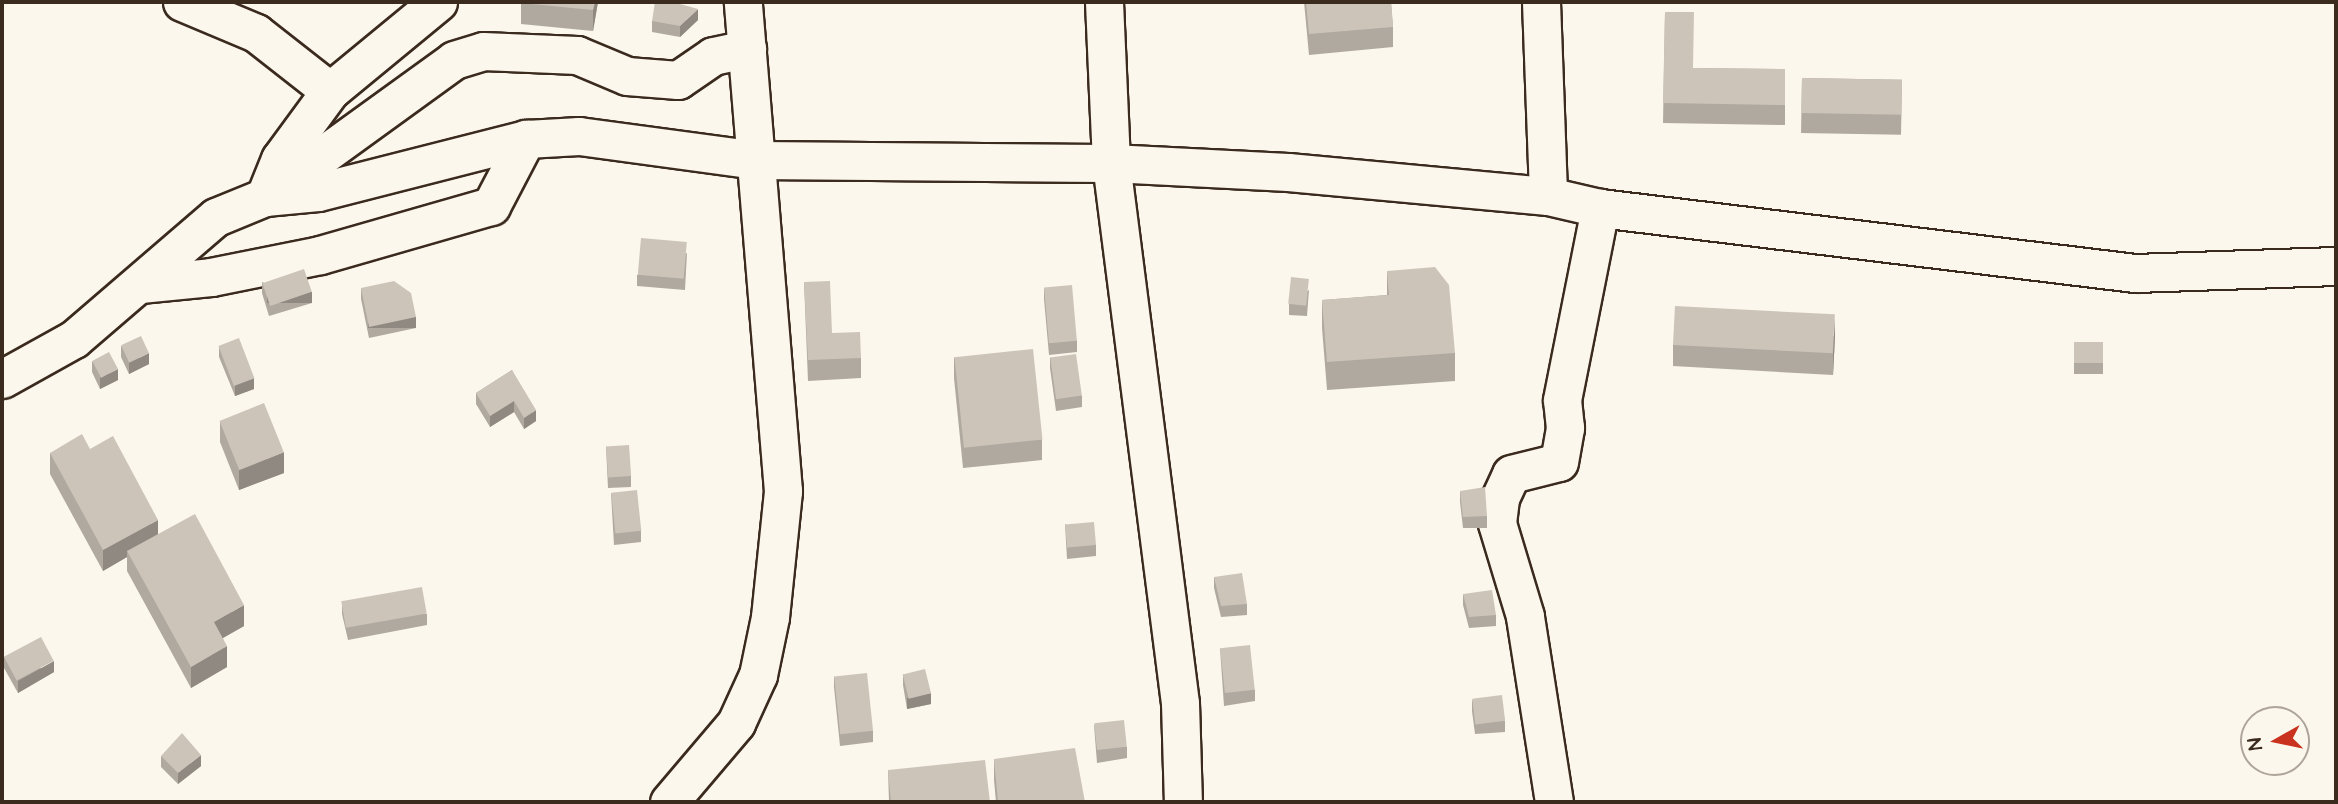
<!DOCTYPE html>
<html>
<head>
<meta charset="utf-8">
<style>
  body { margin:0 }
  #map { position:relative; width:2338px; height:804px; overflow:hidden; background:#fbf7ec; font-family:"Architects Daughter",sans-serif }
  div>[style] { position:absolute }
  .roads { filter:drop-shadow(2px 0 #3b2a1e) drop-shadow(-2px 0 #3b2a1e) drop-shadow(0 2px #3b2a1e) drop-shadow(0 -2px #3b2a1e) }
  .minor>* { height:37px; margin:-18.5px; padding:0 18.5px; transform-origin:18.5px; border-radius:18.5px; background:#fbf7ec }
  .wall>* { inset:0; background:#afa99f; transform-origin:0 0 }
  .shaded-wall>* { inset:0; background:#8f8982; transform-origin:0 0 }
  .building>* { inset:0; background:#ccc4b9; transform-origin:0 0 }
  span { translate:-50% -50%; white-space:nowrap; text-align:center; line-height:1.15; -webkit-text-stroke:6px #fbf7ec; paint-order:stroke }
  .frame { position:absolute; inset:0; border:4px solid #3b2a1e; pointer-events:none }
  .north { position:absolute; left:2240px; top:706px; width:70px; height:70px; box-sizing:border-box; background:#fbf7ec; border:2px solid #aea59a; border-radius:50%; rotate:261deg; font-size:19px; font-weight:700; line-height:28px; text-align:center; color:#3b2a1e }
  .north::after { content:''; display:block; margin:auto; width:24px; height:32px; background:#c8321e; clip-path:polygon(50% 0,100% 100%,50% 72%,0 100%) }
</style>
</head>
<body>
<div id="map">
  <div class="roads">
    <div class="minor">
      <i style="left:182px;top:2px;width:80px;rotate:22.7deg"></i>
      <i style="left:256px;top:33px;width:94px;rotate:38.1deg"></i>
      <i style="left:330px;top:91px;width:84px;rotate:126.3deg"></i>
      <i style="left:280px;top:159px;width:35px;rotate:112deg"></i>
      <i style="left:1104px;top:2px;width:161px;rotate:87.5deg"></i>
      <i style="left:1111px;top:163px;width:544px;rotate:82.72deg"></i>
      <i style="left:1180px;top:703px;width:99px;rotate:88.3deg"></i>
      <i style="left:1541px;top:2px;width:194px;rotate:87.9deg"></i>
      <i style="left:330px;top:91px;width:140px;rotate:-39.5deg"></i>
      <i style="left:265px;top:197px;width:53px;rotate:-5.4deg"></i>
      <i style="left:318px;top:192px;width:215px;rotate:-14.3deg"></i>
      <i style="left:526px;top:139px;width:53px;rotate:-3.2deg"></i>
      <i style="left:579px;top:136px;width:180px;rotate:7.7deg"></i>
      <i style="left:757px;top:160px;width:354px;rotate:0.5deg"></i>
      <i style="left:1111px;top:163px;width:177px;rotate:2.9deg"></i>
      <i style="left:1288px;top:172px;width:261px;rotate:5.3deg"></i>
      <i style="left:1548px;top:196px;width:53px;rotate:13deg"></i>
      <i style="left:1600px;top:208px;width:539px;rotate:6.93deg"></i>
      <i style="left:2135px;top:273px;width:201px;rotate:-2deg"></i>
      <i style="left:140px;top:284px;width:71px;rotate:-5.6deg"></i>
      <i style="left:211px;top:277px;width:111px;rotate:-11.4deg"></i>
      <i style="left:320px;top:255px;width:178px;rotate:-16deg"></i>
      <i style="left:491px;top:206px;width:76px;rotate:-62.4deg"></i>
      <i style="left:2px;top:379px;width:82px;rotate:-29.1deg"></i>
      <i style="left:74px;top:339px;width:187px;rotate:-40.7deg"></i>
      <i style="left:216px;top:217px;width:53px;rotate:-22.2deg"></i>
      <i style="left:265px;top:197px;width:233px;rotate:-35.9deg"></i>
      <i style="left:454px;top:60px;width:30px;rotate:-17deg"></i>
      <i style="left:483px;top:51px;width:94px;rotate:2.4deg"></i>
      <i style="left:577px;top:55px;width:54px;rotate:22.8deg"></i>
      <i style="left:627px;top:76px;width:51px;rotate:4.5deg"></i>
      <i style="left:678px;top:80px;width:42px;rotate:-34.4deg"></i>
      <i style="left:713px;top:56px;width:35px;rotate:-12deg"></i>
      <i style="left:669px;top:802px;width:104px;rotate:-49.7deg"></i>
      <i style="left:736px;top:723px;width:53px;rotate:-65.4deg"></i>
      <i style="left:758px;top:675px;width:59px;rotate:-78.3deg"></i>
      <i style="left:770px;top:617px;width:127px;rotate:-84.1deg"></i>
      <i style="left:783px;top:491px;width:491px;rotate:-94.7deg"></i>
      <i style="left:1554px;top:802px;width:188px;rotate:-98.9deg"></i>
      <i style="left:1525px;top:616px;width:97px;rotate:-106.8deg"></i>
      <i style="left:1497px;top:523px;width:25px;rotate:-83deg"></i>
      <i style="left:1500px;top:498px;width:26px;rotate:-65deg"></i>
      <i style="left:1511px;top:474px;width:49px;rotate:-14deg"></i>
      <i style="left:1559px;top:462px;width:35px;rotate:-80deg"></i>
      <i style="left:1565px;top:428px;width:28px;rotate:-96deg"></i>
      <i style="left:1562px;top:400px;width:196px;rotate:-78.8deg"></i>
    </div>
  </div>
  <div class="wall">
    <i style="clip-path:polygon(521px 2px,598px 2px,593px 31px,521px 24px)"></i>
    <i style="clip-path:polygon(1304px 2px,1391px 2px,1393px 27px,1393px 47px,1309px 55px)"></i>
    <i style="clip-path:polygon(1665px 12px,1693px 68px,1785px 69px,1785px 125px,1663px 123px)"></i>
    <i style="clip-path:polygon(698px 20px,680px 37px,652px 32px,652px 21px)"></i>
    <i style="left:1802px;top:78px;width:100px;height:55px;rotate:1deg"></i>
    <i style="clip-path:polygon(687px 253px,685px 290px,637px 286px,637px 275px)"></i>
    <i style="clip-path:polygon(1387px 271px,1455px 353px,1455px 381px,1327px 390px,1322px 328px,1322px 300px,1387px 295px)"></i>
    <i style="clip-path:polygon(262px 282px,312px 303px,269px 316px,262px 293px)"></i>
    <i style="clip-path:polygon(804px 282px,832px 333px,861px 358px,861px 378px,808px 381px)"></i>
    <i style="clip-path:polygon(361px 288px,416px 328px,369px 338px,361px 299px)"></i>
    <i style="clip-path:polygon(1044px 288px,1077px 341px,1077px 352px,1049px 355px,1044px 299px)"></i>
    <i style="clip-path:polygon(1309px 290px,1307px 316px,1289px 315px,1289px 304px)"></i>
    <i style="clip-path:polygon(1835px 336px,1833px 375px,1673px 366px,1673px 345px)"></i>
    <i style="left:2074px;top:342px;width:29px;height:32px"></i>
    <i style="clip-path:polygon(121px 346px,149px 364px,129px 374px,121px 357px)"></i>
    <i style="clip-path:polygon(219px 346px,254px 389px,235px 396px,219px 357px)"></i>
    <i style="clip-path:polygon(954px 357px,1042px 440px,1042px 460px,963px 468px,954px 378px)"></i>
    <i style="clip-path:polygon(1050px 357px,1082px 396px,1082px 407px,1056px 411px,1050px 368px)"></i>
    <i style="clip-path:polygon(92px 361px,118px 380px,100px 389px,92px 372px)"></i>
    <i style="clip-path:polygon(512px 370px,536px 421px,524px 429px,514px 412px,490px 427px,476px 404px,476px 393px)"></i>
    <i style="clip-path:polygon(220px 421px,284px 473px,239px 490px,220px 442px)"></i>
    <i style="clip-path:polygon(606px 446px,631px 476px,631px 487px,608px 488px)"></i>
    <i style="clip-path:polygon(90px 449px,158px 534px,244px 626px,223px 638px,227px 667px,191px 688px,127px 571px,127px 557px,103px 571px,50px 474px,50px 453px)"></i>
    <i style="clip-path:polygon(1460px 491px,1487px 516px,1487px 528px,1463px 528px,1460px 502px)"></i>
    <i style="clip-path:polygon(611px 493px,641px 531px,641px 542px,614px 545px)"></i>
    <i style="clip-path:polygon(1065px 524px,1096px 545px,1096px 556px,1067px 559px)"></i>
    <i style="clip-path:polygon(1214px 577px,1247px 604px,1247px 615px,1221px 617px,1214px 588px)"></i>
    <i style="clip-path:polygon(1463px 594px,1496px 615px,1496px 626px,1469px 628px,1463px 605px)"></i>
    <i style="clip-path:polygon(342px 603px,427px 614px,427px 625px,348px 640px,342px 614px)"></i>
    <i style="clip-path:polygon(1220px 648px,1255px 690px,1255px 701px,1224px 706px)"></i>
    <i style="clip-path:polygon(4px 657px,54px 672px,18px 693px,4px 668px)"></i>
    <i style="clip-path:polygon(903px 674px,931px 704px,907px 709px,903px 685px)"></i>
    <i style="clip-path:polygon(834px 676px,873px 731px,873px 742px,840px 746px,834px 687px)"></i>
    <i style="clip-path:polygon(1472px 700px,1505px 721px,1505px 732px,1475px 734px,1472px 711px)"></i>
    <i style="clip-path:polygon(1094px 725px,1127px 747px,1127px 758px,1097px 763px)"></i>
    <i style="clip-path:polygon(161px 756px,201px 766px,178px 784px,161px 767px)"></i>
    <i style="clip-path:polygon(994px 759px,1085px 802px,996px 802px,994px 780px)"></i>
    <i style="clip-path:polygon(888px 770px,990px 802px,889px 802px)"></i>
  </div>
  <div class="shaded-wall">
    <i style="clip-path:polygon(595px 2px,598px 2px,593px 31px,593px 10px)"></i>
    <i style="clip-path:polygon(698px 9px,698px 20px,680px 37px,680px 26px)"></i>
    <i style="left:312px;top:292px;width:11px;height:45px;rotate:90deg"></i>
    <i style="clip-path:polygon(1835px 315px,1835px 336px,1833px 375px,1833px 354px)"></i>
    <i style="left:416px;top:317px;width:11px;height:48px;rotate:90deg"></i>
    <i style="clip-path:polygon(149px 353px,149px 364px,129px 374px,129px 363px)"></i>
    <i style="clip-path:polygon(118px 369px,118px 380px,100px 389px,100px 378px)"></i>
    <i style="clip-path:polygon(254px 378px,254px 389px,235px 396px,235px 385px)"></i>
    <i style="clip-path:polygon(514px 401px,514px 412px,490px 427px,490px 416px)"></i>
    <i style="clip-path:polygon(536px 410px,536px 421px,524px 429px,524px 418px)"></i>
    <i style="clip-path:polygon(284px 452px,284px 473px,239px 490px,239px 470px)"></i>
    <i style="clip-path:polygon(158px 520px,158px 540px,127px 551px,127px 557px,103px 571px,103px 550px)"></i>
    <i style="clip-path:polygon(244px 605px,244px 626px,214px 643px,214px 622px)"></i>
    <i style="clip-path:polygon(227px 646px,227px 667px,191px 688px,191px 667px)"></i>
    <i style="clip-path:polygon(54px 661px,54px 672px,18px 693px,18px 681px)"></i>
    <i style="clip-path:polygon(931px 693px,931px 704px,907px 709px,907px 698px)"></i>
    <i style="clip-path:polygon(201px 755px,201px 766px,178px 784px,178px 773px)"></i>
  </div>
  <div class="building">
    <i style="clip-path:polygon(521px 2px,595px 2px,593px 10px,521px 3px)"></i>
    <i style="clip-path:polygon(655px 2px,673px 2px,698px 9px,680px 26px,652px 21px)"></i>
    <i style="clip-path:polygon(1306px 2px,1391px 2px,1393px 27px,1309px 34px)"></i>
    <i style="clip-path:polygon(1665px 12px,1694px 12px,1693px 68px,1785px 69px,1785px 105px,1663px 103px)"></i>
    <i style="left:1802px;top:78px;width:100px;height:35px;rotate:1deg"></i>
    <i style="left:641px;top:238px;width:46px;height:37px;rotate:5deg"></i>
    <i style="clip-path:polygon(1435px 267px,1449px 285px,1455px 353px,1327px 362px,1322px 300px,1389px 295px,1387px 271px)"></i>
    <i style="left:304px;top:269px;width:24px;height:44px;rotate:71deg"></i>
    <i style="left:1291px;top:277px;width:18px;height:27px;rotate:6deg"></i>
    <i style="clip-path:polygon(394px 281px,411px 293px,416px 317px,369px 327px,361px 288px)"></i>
    <i style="clip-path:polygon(830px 281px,832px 333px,860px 332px,861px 358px,808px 360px,804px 282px)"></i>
    <i style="left:1072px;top:285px;width:56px;height:28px;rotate:85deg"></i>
    <i style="left:1675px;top:306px;width:160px;height:39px;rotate:3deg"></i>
    <i style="left:141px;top:336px;width:19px;height:22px;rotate:65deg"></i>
    <i style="left:239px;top:338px;width:43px;height:22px;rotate:69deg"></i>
    <i style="left:2074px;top:342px;width:29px;height:21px"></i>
    <i style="left:1033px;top:349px;width:91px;height:79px;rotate:84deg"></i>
    <i style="left:109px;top:352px;width:19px;height:19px;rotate:62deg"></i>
    <i style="left:1076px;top:354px;width:42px;height:26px;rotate:82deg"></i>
    <i style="clip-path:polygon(512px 370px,536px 410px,524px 418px,514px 401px,490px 416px,476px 393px)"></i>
    <i style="left:264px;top:403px;width:53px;height:48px;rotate:68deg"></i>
    <i style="clip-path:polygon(82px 434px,90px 449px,113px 436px,158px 520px,103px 550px,50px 453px)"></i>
    <i style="left:629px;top:445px;width:31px;height:23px;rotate:86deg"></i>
    <i style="clip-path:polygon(1485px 487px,1487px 516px,1463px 517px,1460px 491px)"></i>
    <i style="left:637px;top:490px;width:41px;height:26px;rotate:84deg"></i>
    <i style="clip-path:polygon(195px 514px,244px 605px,214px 622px,227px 646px,191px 667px,127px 551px)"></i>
    <i style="left:1094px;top:522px;width:23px;height:29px;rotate:85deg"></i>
    <i style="clip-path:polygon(1242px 573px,1247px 604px,1221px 606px,1214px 577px)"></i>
    <i style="left:422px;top:587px;width:27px;height:82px;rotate:80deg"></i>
    <i style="clip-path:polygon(1492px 590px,1496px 615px,1469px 617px,1463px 594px)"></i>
    <i style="left:41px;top:637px;width:27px;height:42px;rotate:62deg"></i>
    <i style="left:1250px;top:645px;width:45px;height:30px;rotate:84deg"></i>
    <i style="left:925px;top:669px;width:25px;height:23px;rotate:76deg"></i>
    <i style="left:867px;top:673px;width:58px;height:33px;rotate:84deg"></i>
    <i style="left:1502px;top:695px;width:26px;height:30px;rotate:83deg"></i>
    <i style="left:1124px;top:720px;width:27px;height:30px;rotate:84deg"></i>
    <i style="clip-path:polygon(182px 733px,201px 755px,178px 773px,161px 756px)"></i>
    <i style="clip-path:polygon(1075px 748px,1085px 802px,998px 802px,994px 759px)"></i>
    <i style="clip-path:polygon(985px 760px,990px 802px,891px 802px,888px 770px)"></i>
  </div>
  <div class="frame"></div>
  <div class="north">N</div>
</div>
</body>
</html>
